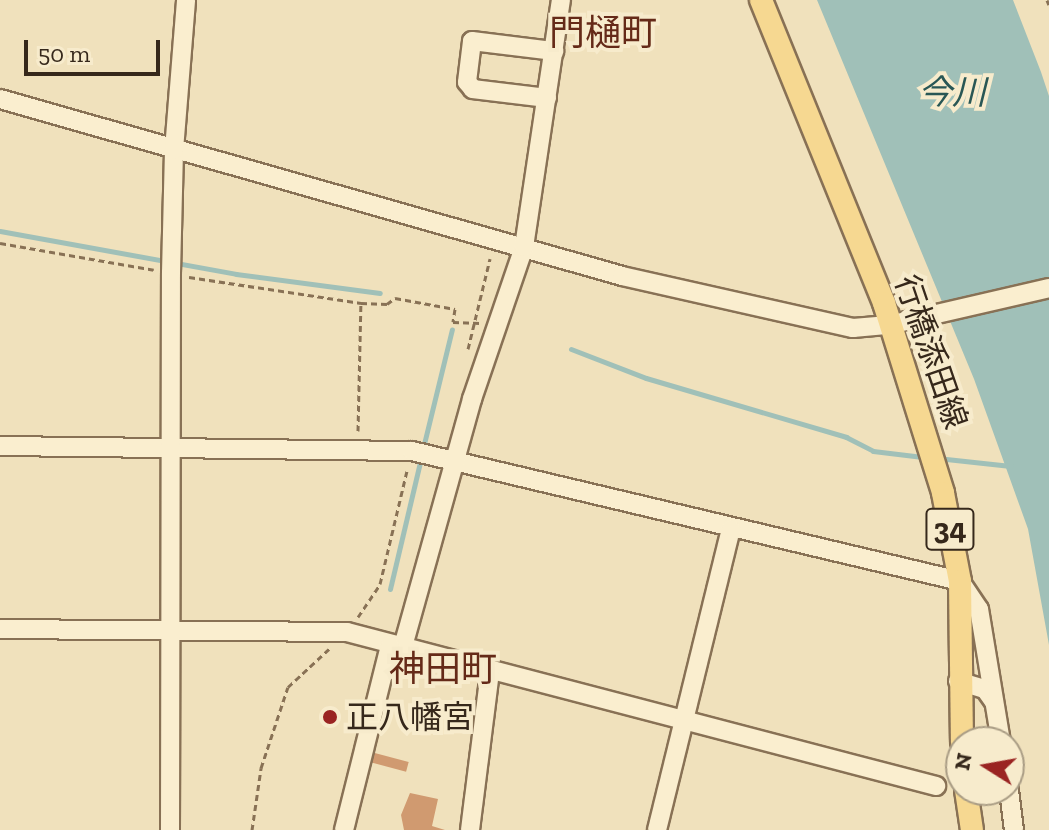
<!DOCTYPE html>
<html>
<head>
<meta charset="utf-8">
<style>
  body { margin:0 }
  #map { position:relative; width:1049px; height:830px; overflow:hidden; background:#f0e1bc; font-family:"Zilla Slab","Noto Sans JP",serif }
  div>[style] { position:absolute }
  .water>* { inset:0; background:#a0c0b8 }
  .stream>* { height:5px; margin:-2.5px; padding:0 2.5px; transform-origin:2.5px; border-radius:2.5px; background:#a0c0b8 }
  .building>* { inset:0; background:#d09a70; transform-origin:0 0 }
  .path>* { height:3px; margin-top:-1.5px; transform-origin:0; background:repeating-linear-gradient(90deg,#887155 0 6px,transparent 0 10px) }
  .roads { filter:drop-shadow(2px 0 #887155) drop-shadow(-2px 0 #887155) drop-shadow(0 2px #887155) drop-shadow(0 -2px #887155) }
  .minor>* { height:18px; margin:-9px; padding:0 9px; transform-origin:9px; border-radius:9px; background:#faeecf }
  .major>* { height:22px; margin:-11px; padding:0 11px; transform-origin:11px; border-radius:11px; background:#f6d891 }
  .dots>* { width:22px; height:22px; translate:-50% -50%; box-sizing:border-box; border:4px solid #f7ebcc; border-radius:50% }
  span { translate:-50% -50%; white-space:nowrap; text-align:center; line-height:1.15; -webkit-text-stroke:8px #f7ebcc; paint-order:stroke }
  .shield-label span { padding:2px 6px; background:#f7ebcc; border:2px solid; border-radius:6px; -webkit-text-stroke-width:0 }
  .shield-label { font-size:30px; color:#36281b; font-weight:700 }
  .street-label { font-size:32px; color:#36281b }
  .poi-label { font-size:32px; color:#36281b }
  .left { translate:0 -50%; text-align:left }
  .water-label { font-size:34px; color:#295755; font-style:italic }
  .quarter-label { font-size:36px; color:#652a18 }
  .north { position:absolute; left:945px; top:726px; width:80px; height:80px; box-sizing:border-box; background:#f7ebcc; border:2px solid #aa9d85; border-radius:50%; rotate:281deg; font-size:22px; font-weight:700; line-height:32px; text-align:center; color:#36281b }
  .north::after { content:''; display:block; margin:auto; width:28px; height:36px; background:#9a2422; clip-path:polygon(50% 0,100% 100%,50% 72%,0 100%) }
  .scale { position:absolute; left:24px; top:40px; width:136px; height:36px; box-sizing:border-box; border:4px solid #36281b; border-top:0; padding-left:10px; font-size:24px; line-height:28px; white-space:nowrap; color:#36281b; -webkit-text-stroke:6px #f7ebcc; paint-order:stroke }
</style>
</head>
<body>
<div id="map">
  <div class="water">
    <i style="clip-path:polygon(817px 0,1013px 0,1041px 72px,1049px 96px,1049px 645px,1028px 529px,974px 379px)"></i>
  </div>
  <div class="stream">
    <i style="left:0;top:231px;width:240px;rotate:10.3deg"></i>
    <i style="left:236px;top:274px;width:145px;rotate:7.5deg"></i>
    <i style="left:571px;top:349px;width:80px;rotate:21.1deg"></i>
    <i style="left:646px;top:378px;width:209px;rotate:16.4deg"></i>
    <i style="left:846px;top:437px;width:30px;rotate:27deg"></i>
    <i style="left:873px;top:451px;width:50px;rotate:6.8deg"></i>
    <i style="left:423px;top:448px;width:122px;rotate:-76.3deg"></i>
    <i style="left:937px;top:458px;width:74px;rotate:6.2deg"></i>
    <i style="left:390px;top:589px;width:135px;rotate:-76.7deg"></i>
  </div>
  <div class="building">
    <i style="left:371px;top:752px;width:39px;height:10px;rotate:15deg"></i>
    <i style="clip-path:polygon(410px 793px,438px 799px,432px 826px,445px 830px,404px 830px,401px 815px)"></i>
  </div>
  <div class="path">
    <i style="left:1047px;top:0;width:5px;rotate:68deg"></i>
    <i style="left:0;top:243px;width:156px;rotate:9.9deg"></i>
    <i style="left:189px;top:277px;width:174px;rotate:8.6deg"></i>
    <i style="left:361px;top:303px;width:26px;rotate:2deg"></i>
    <i style="left:387px;top:304px;width:10px;rotate:-37deg"></i>
    <i style="left:395px;top:298px;width:61px;rotate:10.4deg"></i>
    <i style="left:455px;top:309px;width:13px;rotate:99deg"></i>
    <i style="left:453px;top:322px;width:27px;rotate:2deg"></i>
    <i style="left:468px;top:349px;width:93px;rotate:-76.3deg"></i>
    <i style="left:358px;top:431px;width:128px;rotate:-88.7deg"></i>
    <i style="left:358px;top:617px;width:40px;rotate:-56deg"></i>
    <i style="left:380px;top:584px;width:116px;rotate:-76.6deg"></i>
    <i style="left:252px;top:830px;width:63px;rotate:-81.7deg"></i>
    <i style="left:261px;top:768px;width:85px;rotate:-71.6deg"></i>
    <i style="left:288px;top:687px;width:56px;rotate:-42.8deg"></i>
  </div>
  <div class="roads">
    <div class="minor">
      <i style="left:547px;top:98px;width:75px;rotate:-173.1deg"></i>
      <i style="left:473px;top:89px;width:9px;rotate:-131deg"></i>
      <i style="left:467px;top:82px;width:41px;rotate:-83deg"></i>
      <i style="left:472px;top:41px;width:83px;rotate:7deg"></i>
      <i style="left:0;top:99px;width:647px;rotate:15.88deg"></i>
      <i style="left:622px;top:276px;width:237px;rotate:12.7deg"></i>
      <i style="left:853px;top:328px;width:36px;rotate:-5deg"></i>
      <i style="left:889px;top:325px;width:164px;rotate:-13deg"></i>
      <i style="left:0;top:446px;width:412px;rotate:0.7deg"></i>
      <i style="left:412px;top:451px;width:563px;rotate:13.35deg"></i>
      <i style="left:960px;top:581px;width:34px;rotate:56deg"></i>
      <i style="left:979px;top:609px;width:135px;rotate:80.6deg"></i>
      <i style="left:0;top:629px;width:347px;rotate:0.5deg"></i>
      <i style="left:347px;top:632px;width:609px;rotate:14.65deg"></i>
      <i style="left:402px;top:650px;width:261px;rotate:-74.4deg"></i>
      <i style="left:472px;top:399px;width:161px;rotate:-71.1deg"></i>
      <i style="left:524px;top:247px;width:250px;rotate:-81.5deg"></i>
      <i style="left:958px;top:681px;width:28px;rotate:17deg"></i>
      <i style="left:985px;top:689px;width:16px;rotate:55deg"></i>
      <i style="left:1009px;top:790px;width:40px;rotate:82.9deg"></i>
      <i style="left:170px;top:830px;width:557px;rotate:-89.9deg"></i>
      <i style="left:171px;top:273px;width:123px;rotate:-88.6deg"></i>
      <i style="left:174px;top:150px;width:150px;rotate:-85.4deg"></i>
      <i style="left:344px;top:830px;width:190px;rotate:-76deg"></i>
      <i style="left:470px;top:830px;width:159px;rotate:-82.8deg"></i>
      <i style="left:657px;top:830px;width:310px;rotate:-76.2deg"></i>
    </div>
    <div class="major">
      <i style="left:761px;top:0;width:327px;rotate:67.9deg"></i>
      <i style="left:884px;top:303px;width:199px;rotate:72.7deg"></i>
      <i style="left:943px;top:493px;width:90px;rotate:79.1deg"></i>
      <i style="left:960px;top:581px;width:161px;rotate:89.3deg"></i>
      <i style="left:966px;top:790px;width:40px;rotate:81.5deg"></i>
    </div>
  </div>
  <div class="dots">
    <i style="left:330px;top:717px;background:#9a2422"></i>
  </div>
  <div class="shield-label">
    <span style="left:950px;top:529px">34</span>
  </div>
  <div class="street-label">
    <span style="left:931px;top:352px;rotate:71deg">行橋添田線</span>
  </div>
  <div class="poi-label">
    <span class="left" style="left:346px;top:717px">正八幡宮</span>
  </div>
  <div class="water-label">
    <span style="left:952px;top:93px">今川</span>
  </div>
  <div class="quarter-label">
    <span style="left:603px;top:33px">門樋町</span>
    <span style="left:443px;top:669px">神田町</span>
  </div>
  <div class="north">N</div>
  <div class="scale">50 m</div>
</div>
</body>
</html>
